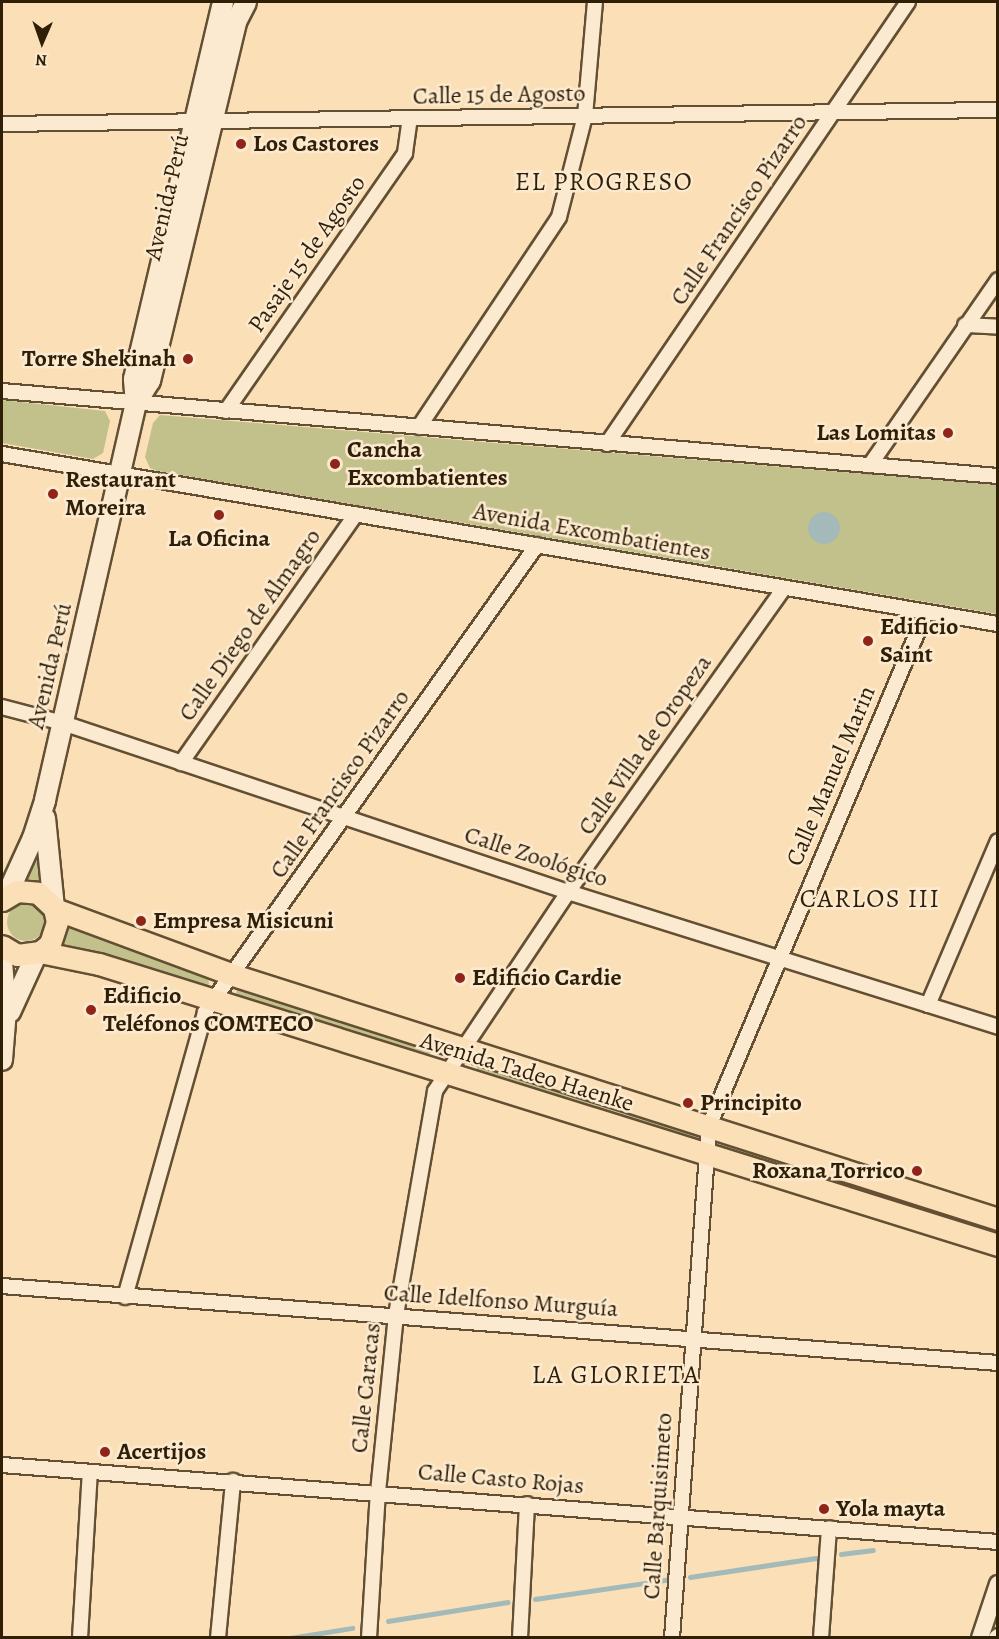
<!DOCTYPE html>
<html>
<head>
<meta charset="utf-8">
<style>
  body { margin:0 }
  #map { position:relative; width:999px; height:1639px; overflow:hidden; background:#fbdfb6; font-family:Alegreya,serif }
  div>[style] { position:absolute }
  .green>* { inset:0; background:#c3c18b }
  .round { border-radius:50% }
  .water>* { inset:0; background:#a3bab9 }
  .stream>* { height:4.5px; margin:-2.25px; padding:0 2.25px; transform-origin:2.25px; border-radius:2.25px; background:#a3bab9 }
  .roads { filter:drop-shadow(2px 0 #634f33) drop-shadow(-2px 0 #634f33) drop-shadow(0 2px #634f33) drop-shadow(0 -2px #634f33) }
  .minor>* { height:14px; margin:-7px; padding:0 7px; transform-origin:7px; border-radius:7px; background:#fcead0 }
  .tertiary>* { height:16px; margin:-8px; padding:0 8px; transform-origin:8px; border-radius:8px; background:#fcead0 }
  .secondary>* { height:20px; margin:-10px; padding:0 10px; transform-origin:10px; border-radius:10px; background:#fcead0 }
  .primary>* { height:21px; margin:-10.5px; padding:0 10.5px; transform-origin:10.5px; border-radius:10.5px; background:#fbdfb6 }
  .dots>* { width:16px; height:16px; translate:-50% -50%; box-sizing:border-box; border:3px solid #fcead0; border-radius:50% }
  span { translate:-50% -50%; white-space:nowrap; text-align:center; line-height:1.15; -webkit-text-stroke:5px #fcead0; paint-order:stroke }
  .street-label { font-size:24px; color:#301f07 }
  .poi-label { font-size:24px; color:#301f07; font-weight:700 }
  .left { translate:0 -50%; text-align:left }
  .right { translate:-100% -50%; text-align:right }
  .neighbourhood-label { font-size:26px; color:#301f07; letter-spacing:1.5px }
  .frame { position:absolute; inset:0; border:3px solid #301f07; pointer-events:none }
  .north { position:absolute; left:12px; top:12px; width:60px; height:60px; -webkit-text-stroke:4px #fcead0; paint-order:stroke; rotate:182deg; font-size:16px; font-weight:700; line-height:24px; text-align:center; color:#301f07 }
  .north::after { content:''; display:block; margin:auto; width:21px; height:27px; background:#301f07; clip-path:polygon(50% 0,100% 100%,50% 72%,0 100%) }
</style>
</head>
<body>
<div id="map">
  <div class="green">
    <i style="clip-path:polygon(2px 400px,105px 411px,110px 421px,103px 453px,93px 459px,2px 443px)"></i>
    <i style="clip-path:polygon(160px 415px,997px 485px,997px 614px,157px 471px,150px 468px,145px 457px,153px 423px)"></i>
    <i style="clip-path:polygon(36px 842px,41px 866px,46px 885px,20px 880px)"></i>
    <i class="round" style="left:7px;top:903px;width:38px;height:38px"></i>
    <i style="clip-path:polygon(69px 925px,203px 972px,208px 974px,209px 984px,204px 987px,63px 947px)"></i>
    <i style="clip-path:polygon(242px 987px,433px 1048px,433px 1052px,424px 1056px,236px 997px,237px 988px)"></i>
    <i style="clip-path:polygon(479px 1063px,699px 1133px,699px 1137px,696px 1141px,475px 1073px)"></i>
    <i style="clip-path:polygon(723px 1141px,989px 1226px,987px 1232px,723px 1148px,720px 1146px)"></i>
  </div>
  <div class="water">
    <i class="round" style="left:808px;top:512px;width:32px;height:32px"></i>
  </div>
  <div class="stream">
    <i style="left:841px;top:1554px;width:32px;rotate:-7deg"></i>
    <i style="left:690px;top:1577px;width:127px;rotate:-8.6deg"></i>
    <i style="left:535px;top:1599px;width:132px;rotate:-8.3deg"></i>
    <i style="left:388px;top:1621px;width:121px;rotate:-9deg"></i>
    <i style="left:290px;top:1638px;width:63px;rotate:-9.2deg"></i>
  </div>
  <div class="roads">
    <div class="minor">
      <i style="left:2px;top:124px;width:996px;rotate:-0.81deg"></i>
      <i style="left:965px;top:325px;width:33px;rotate:3deg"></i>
      <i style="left:2px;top:391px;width:1000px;rotate:4.88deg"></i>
      <i style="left:226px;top:411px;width:314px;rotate:-55.2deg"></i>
      <i style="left:405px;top:153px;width:35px;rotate:-82deg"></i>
      <i style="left:419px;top:427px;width:252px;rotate:-56.3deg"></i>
      <i style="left:559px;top:217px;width:104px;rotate:-75.6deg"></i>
      <i style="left:585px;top:116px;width:114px;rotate:-85deg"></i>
      <i style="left:607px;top:444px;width:535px;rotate:-55.75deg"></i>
      <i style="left:2px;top:454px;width:1010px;rotate:9.69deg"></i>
      <i style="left:870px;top:465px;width:225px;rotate:-55.3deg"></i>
      <i style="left:2px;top:707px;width:63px;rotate:14.7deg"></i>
      <i style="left:63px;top:723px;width:533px;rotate:18.5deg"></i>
      <i style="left:568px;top:892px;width:451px;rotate:17.4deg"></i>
      <i style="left:181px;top:763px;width:304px;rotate:-54.9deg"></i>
      <i style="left:928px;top:1005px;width:178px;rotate:-66.9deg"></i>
      <i style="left:2px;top:1286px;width:999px;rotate:4.42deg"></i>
      <i style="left:125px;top:1297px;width:296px;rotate:-74.3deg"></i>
      <i style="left:205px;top:1012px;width:573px;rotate:-54.59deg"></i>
      <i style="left:2px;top:1465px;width:999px;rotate:4.42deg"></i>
      <i style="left:80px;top:1638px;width:166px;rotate:-86.6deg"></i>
      <i style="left:218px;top:1638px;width:158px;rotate:-84.5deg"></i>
      <i style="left:369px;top:1638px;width:146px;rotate:-86.5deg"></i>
      <i style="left:378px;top:1492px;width:178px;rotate:-84.2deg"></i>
      <i style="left:396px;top:1315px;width:227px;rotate:-80.1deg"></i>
      <i style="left:435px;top:1091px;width:239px;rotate:-56.2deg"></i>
      <i style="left:568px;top:892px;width:373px;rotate:-54.6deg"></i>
      <i style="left:520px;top:1638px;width:134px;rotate:-87deg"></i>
      <i style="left:672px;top:1638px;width:513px;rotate:-85.87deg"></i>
      <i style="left:709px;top:1126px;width:558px;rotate:-67.11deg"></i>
      <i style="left:821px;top:1638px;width:110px;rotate:-85.8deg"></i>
    </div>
    <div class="tertiary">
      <i style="left:980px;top:1638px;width:57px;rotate:-71.6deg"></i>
      <i style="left:997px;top:1638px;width:1px;rotate:-45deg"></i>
    </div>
    <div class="secondary">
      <i style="left:136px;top:403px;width:24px;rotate:-95deg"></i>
      <i style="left:134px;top:379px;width:387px;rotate:-76.7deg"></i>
      <i style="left:45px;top:818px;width:90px;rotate:84.3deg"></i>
      <i style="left:7px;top:895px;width:63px;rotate:-65.5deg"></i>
      <i style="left:33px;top:838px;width:40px;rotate:-72deg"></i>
      <i style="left:45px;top:800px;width:407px;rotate:-77.1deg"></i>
      <i style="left:136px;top:403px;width:26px;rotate:-58deg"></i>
      <i style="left:150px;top:381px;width:369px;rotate:-76.5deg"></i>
      <i style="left:236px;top:22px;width:22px;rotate:-63deg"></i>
      <i style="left:2px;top:962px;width:48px;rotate:85.2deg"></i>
      <i style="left:6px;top:1010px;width:50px;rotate:94.6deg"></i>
      <i style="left:10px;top:1012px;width:65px;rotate:-65.4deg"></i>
    </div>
    <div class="primary">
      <i style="left:2px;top:900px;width:17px;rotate:-31deg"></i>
      <i style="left:17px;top:891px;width:21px;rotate:5deg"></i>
      <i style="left:38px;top:893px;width:22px;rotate:43deg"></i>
      <i style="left:54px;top:908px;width:14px;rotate:78deg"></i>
      <i style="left:57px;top:922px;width:23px;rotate:108deg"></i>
      <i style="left:50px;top:944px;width:13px;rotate:141deg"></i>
      <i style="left:40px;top:952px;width:23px;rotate:173deg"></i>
      <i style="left:17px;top:955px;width:17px;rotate:-149deg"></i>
      <i style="left:55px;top:909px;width:190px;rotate:20.3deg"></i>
      <i style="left:233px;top:975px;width:803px;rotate:17.69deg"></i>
      <i style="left:40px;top:952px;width:60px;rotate:11.5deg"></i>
      <i style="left:99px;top:964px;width:942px;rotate:17.36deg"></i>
    </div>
  </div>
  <div class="dots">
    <i style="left:241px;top:144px;background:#8f2418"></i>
    <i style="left:188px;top:359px;background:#8f2418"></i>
    <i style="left:948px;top:433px;background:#8f2418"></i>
    <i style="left:335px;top:464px;background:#8f2418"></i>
    <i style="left:53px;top:494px;background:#8f2418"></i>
    <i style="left:219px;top:515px;background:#8f2418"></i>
    <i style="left:868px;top:641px;background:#8f2418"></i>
    <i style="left:141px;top:921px;background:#8f2418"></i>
    <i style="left:460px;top:978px;background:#8f2418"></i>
    <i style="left:91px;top:1010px;background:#8f2418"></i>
    <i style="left:688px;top:1103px;background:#8f2418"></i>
    <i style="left:917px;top:1171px;background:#8f2418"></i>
    <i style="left:105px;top:1452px;background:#8f2418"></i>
    <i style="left:824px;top:1509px;background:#8f2418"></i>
  </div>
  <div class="street-label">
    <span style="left:499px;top:95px;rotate:-1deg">Calle 15 de Agosto</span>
    <span style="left:167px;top:197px;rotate:-77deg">Avenida Perú</span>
    <span style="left:739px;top:210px;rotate:-56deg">Calle Francisco Pizarro</span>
    <span style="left:307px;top:254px;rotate:-55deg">Pasaje 15 de Agosto</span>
    <span style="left:592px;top:532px;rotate:10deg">Avenida Excombatientes</span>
    <span style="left:250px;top:625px;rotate:-55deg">Calle Diego de Almagro</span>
    <span style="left:50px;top:666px;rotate:-77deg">Avenida Perú</span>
    <span style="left:645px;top:745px;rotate:-55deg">Calle Villa de Oropeza</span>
    <span style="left:831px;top:776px;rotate:-67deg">Calle Manuel Marin</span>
    <span style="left:340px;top:784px;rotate:-55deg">Calle Francisco Pizarro</span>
    <span style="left:536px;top:857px;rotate:18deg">Calle Zoológico</span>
    <span style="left:527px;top:1072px;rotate:17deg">Avenida Tadeo Haenke</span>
    <span style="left:501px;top:1301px;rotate:4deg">Calle Idelfonso Murguía</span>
    <span style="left:366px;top:1388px;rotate:-84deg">Calle Caracas</span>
    <span style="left:501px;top:1479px;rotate:5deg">Calle Casto Rojas</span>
    <span style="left:658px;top:1506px;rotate:-86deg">Calle Barquisimeto</span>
  </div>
  <div class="poi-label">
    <span class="left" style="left:253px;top:144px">Los Castores</span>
    <span class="right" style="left:176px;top:359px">Torre Shekinah</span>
    <span class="right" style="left:936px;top:433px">Las Lomitas</span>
    <span class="left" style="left:347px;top:464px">Cancha<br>Excombatientes</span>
    <span class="left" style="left:65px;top:494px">Restaurant<br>Moreira</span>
    <span style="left:219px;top:539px">La Oficina</span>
    <span class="left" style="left:880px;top:641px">Edificio<br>Saint</span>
    <span class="left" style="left:153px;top:921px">Empresa Misicuni</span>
    <span class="left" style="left:472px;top:978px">Edificio Cardie</span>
    <span class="left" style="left:103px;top:1010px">Edificio<br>Teléfonos COMTECO</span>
    <span class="left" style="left:700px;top:1103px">Principito</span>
    <span class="right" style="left:905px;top:1171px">Roxana Torrico</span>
    <span class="left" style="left:117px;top:1452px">Acertijos</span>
    <span class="left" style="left:836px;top:1509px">Yola mayta</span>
  </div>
  <div class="neighbourhood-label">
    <span style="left:604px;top:182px">EL PROGRESO</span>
    <span style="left:870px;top:899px">CARLOS III</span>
    <span style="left:616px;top:1375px">LA GLORIETA</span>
  </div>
  <div class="frame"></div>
  <div class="north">N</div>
</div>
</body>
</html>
